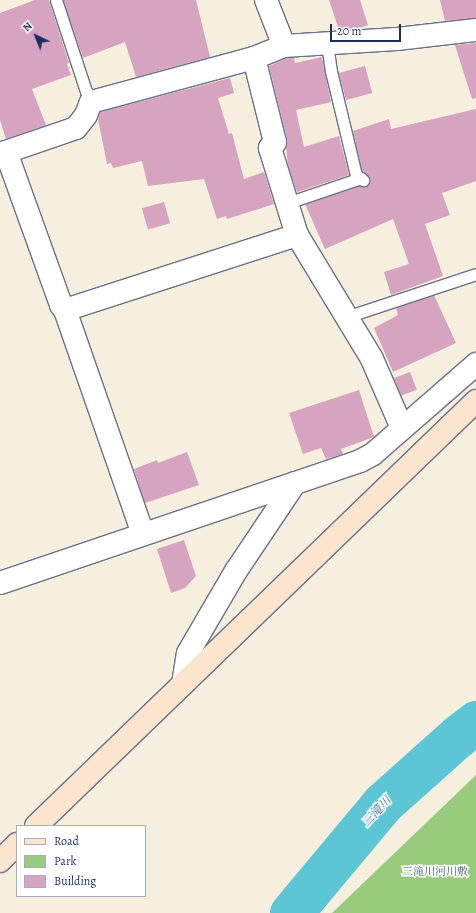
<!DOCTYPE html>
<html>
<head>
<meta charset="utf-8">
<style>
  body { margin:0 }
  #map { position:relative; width:476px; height:913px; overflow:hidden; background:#f7efde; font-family:Alegreya,"Noto Serif JP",serif }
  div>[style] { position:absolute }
  .green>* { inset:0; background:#98cb7b }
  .river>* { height:43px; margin:-21.5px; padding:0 21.5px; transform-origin:21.5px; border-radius:21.5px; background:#5cc6d6 }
  .building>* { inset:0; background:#d6a3c1; transform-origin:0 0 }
  .roads { filter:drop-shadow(1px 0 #68728b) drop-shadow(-1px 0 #68728b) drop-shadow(0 1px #68728b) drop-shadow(0 -1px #68728b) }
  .lane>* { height:11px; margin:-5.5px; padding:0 5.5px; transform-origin:5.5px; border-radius:5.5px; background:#fff }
  .street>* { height:22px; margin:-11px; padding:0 11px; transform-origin:11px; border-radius:11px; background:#fff }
  .secondary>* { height:22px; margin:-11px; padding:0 11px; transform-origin:11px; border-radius:11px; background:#fce5cf }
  span { translate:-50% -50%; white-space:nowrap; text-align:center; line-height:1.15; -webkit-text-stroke:3px #fff; paint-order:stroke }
  .park-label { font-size:11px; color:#405e67 }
  .water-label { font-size:12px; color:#2e5c82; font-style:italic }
  .legend { position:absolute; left:16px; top:825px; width:130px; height:72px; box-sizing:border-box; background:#fff; border:1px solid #a4acbf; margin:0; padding:5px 7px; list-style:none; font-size:12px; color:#1b2f5e }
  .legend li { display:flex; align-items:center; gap:8px; height:20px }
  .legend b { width:20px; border:1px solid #a4acbf }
  .north { position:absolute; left:16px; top:16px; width:40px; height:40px; -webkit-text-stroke:3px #fff; paint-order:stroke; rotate:317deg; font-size:11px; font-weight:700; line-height:16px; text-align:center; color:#1b2f5e }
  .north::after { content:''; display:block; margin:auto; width:14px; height:18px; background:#1b2f5e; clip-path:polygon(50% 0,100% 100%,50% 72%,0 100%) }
  .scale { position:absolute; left:330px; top:24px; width:71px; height:18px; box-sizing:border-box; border:2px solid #1b2f5e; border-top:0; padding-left:5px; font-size:12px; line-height:14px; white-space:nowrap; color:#1b2f5e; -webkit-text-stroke:3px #fff; paint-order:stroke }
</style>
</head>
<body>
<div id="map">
  <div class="green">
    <i style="clip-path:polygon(476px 775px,476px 913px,332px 913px)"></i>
  </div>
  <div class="river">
    <i style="left:291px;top:913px;width:143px;rotate:-50.1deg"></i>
    <i style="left:383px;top:803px;width:101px;rotate:-41.8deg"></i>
    <i style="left:458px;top:736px;width:23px;rotate:-38deg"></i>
  </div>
  <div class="building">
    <i style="clip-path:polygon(35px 0,49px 0,69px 63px,67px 64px,71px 75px,32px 89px,46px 125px,6px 139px,0 120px,0 13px)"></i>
    <i style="clip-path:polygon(63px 0,196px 0,210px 57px,136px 77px,125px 42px,83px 58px)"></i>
    <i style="clip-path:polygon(329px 0,360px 0,368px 25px,356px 29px,339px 30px)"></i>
    <i style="clip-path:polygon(440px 0,476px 0,476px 18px,445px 21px)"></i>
    <i style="clip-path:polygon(476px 43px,476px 98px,472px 99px,455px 45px)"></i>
    <i style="clip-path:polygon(322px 57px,331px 102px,296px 110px,304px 147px,339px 136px,349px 175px,297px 192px,288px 165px,286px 147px,287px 139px,269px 66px,287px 58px,294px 58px,295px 63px)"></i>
    <i style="left:365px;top:66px;width:28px;height:27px;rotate:75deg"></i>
    <i style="clip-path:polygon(230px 78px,234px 93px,218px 98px,229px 134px,232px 133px,244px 179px,264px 172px,274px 204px,227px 219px,226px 216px,217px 219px,204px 179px,148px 186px,142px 161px,113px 168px,111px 163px,107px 164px,98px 119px,100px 112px)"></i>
    <i style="clip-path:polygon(476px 109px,476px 181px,442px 193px,450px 215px,425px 224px,443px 276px,391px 295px,384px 272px,409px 264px,393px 219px,325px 249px,305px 204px,359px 186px,366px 186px,369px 184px,369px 177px,362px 171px,353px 131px,389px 119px,391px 129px)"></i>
    <i style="left:164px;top:202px;width:22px;height:23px;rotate:74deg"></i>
    <i style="clip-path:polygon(434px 295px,456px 343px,393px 372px,374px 328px,398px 315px,396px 308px)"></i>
    <i style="left:410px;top:372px;width:19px;height:17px;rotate:69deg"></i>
    <i style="clip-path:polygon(359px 390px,374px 437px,341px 449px,343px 454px,326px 459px,321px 448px,303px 454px,289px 413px)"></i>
    <i style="clip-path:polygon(187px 452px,199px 485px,145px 503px,134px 469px,157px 460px,158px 463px)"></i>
    <i style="clip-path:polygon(184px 540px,196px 576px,185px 588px,171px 593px,157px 549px)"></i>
  </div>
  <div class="roads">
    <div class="lane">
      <i style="left:56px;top:0;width:96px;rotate:71.8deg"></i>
      <i style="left:86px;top:91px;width:12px;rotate:66deg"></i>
      <i style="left:327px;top:43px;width:28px;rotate:82deg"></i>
      <i style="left:331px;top:71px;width:107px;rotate:76.5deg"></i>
      <i style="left:356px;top:175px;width:9px;rotate:36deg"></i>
      <i style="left:287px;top:203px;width:78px;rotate:-18.7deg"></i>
      <i style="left:346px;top:317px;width:137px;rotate:-18.3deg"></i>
    </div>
    <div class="street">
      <i style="left:266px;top:0;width:49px;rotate:68.6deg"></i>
      <i style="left:254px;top:58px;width:87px;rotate:76deg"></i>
      <i style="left:275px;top:142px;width:8px;rotate:130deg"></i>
      <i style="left:270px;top:148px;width:91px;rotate:72.8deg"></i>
      <i style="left:297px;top:235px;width:145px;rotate:58.8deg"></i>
      <i style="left:372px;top:359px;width:75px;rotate:66.5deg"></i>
      <i style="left:6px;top:152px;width:163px;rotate:70.2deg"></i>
      <i style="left:61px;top:305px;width:6px;rotate:51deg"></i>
      <i style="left:65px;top:310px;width:237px;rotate:70.8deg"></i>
      <i style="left:0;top:154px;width:80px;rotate:-18.9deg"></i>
      <i style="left:76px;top:128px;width:16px;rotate:-52deg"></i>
      <i style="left:86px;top:115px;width:14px;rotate:-69deg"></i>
      <i style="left:91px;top:102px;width:169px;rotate:-15.1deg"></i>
      <i style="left:254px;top:58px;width:32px;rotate:-22deg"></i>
      <i style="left:284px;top:46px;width:113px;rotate:-3.5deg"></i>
      <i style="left:397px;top:39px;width:80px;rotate:-6.5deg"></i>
      <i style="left:65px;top:310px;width:244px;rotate:-17.9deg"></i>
      <i style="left:0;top:583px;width:380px;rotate:-18.7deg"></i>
      <i style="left:360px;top:461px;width:15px;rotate:-28deg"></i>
      <i style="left:373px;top:454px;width:137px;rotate:-41.1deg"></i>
      <i style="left:183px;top:684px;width:31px;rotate:-81deg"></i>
      <i style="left:188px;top:653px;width:95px;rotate:-59.7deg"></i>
      <i style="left:236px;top:571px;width:106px;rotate:-56.2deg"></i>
    </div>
    <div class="secondary">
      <i style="left:36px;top:826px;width:612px;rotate:-44.01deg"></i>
      <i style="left:0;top:861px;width:24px;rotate:-45deg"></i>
    </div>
  </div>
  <div class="park-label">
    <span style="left:435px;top:872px">三滝川河川敷</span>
  </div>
  <div class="water-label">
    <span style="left:377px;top:812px;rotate:-47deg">三滝川</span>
  </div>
  <ul class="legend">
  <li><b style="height:5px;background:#fce5cf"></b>Road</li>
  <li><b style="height:11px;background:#98cb7b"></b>Park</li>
  <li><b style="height:11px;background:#d6a3c1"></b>Building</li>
  </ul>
  <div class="north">N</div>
  <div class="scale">20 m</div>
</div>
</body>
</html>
